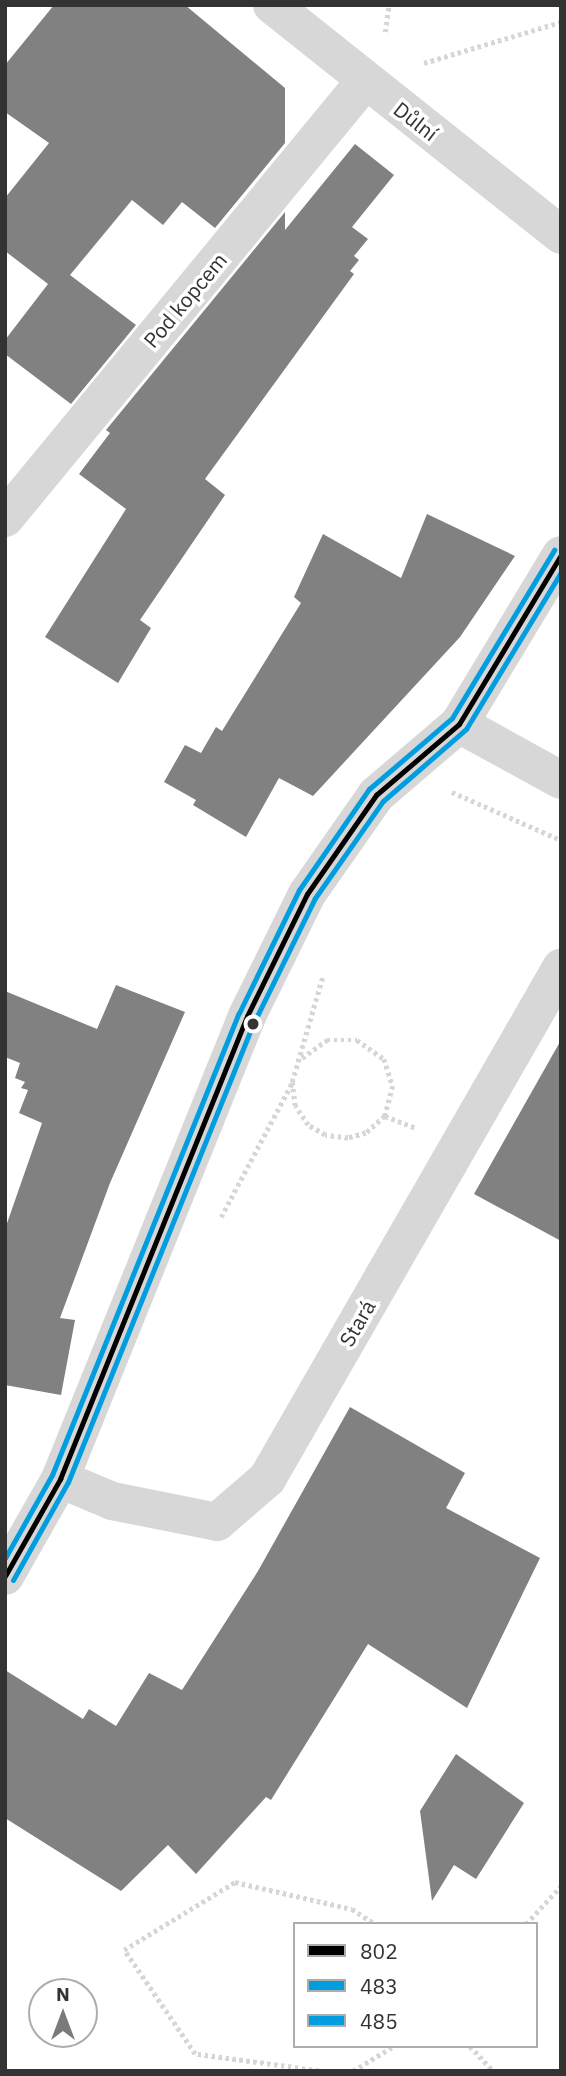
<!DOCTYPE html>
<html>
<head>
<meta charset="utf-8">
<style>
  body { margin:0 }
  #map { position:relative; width:566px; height:2076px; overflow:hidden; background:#fff; font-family:"IBM Plex Sans",sans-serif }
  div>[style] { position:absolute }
  .building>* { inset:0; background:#818181 }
  .path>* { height:4.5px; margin-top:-2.25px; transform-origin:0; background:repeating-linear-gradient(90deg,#d6d6d6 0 3.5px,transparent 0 7px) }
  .minor>* { height:38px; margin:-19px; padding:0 19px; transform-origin:19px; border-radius:19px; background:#d7d7d7 }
  .tertiary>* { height:38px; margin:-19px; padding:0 19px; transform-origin:19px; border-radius:19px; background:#d7d7d7 }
  .bus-1>* { height:5px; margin:-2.5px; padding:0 2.5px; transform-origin:2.5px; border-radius:2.5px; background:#000 }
  .bus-2>* { height:5px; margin:-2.5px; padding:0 2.5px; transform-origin:2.5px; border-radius:2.5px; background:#009ee0 }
  .bus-3>* { height:5px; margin:-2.5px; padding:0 2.5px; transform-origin:2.5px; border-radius:2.5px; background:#009ee0 }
  .dots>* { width:19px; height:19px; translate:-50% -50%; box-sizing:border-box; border:4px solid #fff; border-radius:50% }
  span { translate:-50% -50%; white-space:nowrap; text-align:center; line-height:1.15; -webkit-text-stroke:7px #fff; paint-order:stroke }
  .street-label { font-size:21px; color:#333 }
  .frame { position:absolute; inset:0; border:7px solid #333; pointer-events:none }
  .legend { position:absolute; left:293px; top:1922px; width:245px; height:126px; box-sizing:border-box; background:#fff; border:2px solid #adadad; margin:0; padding:9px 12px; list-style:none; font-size:21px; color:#333 }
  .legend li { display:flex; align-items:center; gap:14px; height:35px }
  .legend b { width:35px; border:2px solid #adadad }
  .north { position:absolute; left:28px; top:1978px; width:70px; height:70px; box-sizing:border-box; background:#fff; border:2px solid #adadad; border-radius:50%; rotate:0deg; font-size:19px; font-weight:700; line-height:28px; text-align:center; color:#333 }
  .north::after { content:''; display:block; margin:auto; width:24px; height:32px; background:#7a7a7a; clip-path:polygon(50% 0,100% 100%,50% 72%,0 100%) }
</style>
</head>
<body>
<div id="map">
  <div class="building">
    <i style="clip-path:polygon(54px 5px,185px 5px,285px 88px,285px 143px,215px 228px,182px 202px,163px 225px,132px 200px,70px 275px,136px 325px,71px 404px,5px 354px,5px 340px,48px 284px,5px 251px,5px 198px,49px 143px,5px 112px,5px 65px)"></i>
    <i style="clip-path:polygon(355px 144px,394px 175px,352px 227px,368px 239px,354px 256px,359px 260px,350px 271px,354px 274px,205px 479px,225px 495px,140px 620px,151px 628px,118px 683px,45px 637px,126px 509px,79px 474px,110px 433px,106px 430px,285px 212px,285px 230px)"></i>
    <i style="clip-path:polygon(427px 514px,515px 556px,460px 637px,313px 796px,279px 778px,246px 837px,193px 805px,196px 800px,164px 782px,185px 745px,201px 753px,216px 727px,222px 731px,301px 603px,294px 597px,323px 534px,401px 578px)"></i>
    <i style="clip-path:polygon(116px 985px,185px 1012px,110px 1183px,60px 1318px,75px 1320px,61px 1395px,5px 1385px,5px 1229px,42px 1123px,19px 1113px,28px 1090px,21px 1088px,25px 1082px,15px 1078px,20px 1063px,5px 1057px,5px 991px,97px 1029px)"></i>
    <i style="clip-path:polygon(561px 1040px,561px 1241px,474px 1194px)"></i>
    <i style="clip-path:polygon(350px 1407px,465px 1473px,446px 1508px,540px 1558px,467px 1708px,368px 1644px,271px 1800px,266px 1797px,196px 1874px,168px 1845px,121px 1891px,5px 1818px,5px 1670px,83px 1719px,89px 1709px,116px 1726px,149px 1673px,182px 1690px,258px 1571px)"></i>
    <i style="clip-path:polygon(456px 1754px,524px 1803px,476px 1879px,454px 1865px,432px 1901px,420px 1811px)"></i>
  </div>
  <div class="path">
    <i style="left:385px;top:32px;width:27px;rotate:-82deg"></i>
    <i style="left:424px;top:63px;width:143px;rotate:-16.7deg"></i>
    <i style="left:452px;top:792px;width:119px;rotate:23.8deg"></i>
    <i style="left:302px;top:1058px;width:31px;rotate:-36deg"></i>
    <i style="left:327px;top:1040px;width:30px"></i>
    <i style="left:357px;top:1040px;width:33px;rotate:35deg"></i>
    <i style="left:384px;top:1059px;width:28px;rotate:72deg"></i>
    <i style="left:393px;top:1086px;width:31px;rotate:105deg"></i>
    <i style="left:385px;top:1116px;width:25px;rotate:138deg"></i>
    <i style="left:366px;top:1133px;width:19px;rotate:164deg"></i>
    <i style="left:348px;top:1138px;width:23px;rotate:-173deg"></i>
    <i style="left:325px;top:1135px;width:20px;rotate:-150deg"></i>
    <i style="left:308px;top:1125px;width:23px;rotate:-124deg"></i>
    <i style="left:295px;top:1106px;width:24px;rotate:-97deg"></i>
    <i style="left:292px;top:1082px;width:111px;rotate:-73.8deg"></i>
    <i style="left:385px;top:1116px;width:34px;rotate:21deg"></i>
    <i style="left:221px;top:1217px;width:152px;rotate:-62.1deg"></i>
    <i style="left:526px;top:1924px;width:52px;rotate:-47.4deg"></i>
    <i style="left:470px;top:2046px;width:34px;rotate:47deg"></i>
    <i style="left:319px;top:2071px;width:125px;rotate:-172.2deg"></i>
    <i style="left:195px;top:2054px;width:126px;rotate:-124.3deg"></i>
    <i style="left:124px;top:1950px;width:130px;rotate:-31.5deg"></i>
    <i style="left:235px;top:1882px;width:120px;rotate:13deg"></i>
    <i style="left:352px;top:1909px;width:27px;rotate:33deg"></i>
    <i style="left:353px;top:2071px;width:48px;rotate:-31.4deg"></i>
  </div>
  <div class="minor">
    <i style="left:272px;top:5px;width:369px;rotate:38.5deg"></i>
    <i style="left:5px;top:518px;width:566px;rotate:-50.52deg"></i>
    <i style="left:60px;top:1479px;width:56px;rotate:22.9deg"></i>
    <i style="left:112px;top:1501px;width:107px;rotate:11.3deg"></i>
    <i style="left:217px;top:1522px;width:66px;rotate:-40.7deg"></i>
    <i style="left:267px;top:1479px;width:590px;rotate:-60.09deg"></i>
  </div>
  <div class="tertiary">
    <i style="left:459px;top:724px;width:116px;rotate:28.8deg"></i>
    <i style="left:5px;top:1576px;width:112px;rotate:-60.4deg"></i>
    <i style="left:60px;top:1479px;width:499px;rotate:-68deg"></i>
    <i style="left:247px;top:1016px;width:136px;rotate:-63.8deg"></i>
    <i style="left:307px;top:894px;width:121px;rotate:-55.1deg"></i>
    <i style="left:376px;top:795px;width:109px;rotate:-40.5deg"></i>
    <i style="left:459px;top:724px;width:197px;rotate:-58.9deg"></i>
  </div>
  <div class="bus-1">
    <i style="left:5px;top:1576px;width:112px;rotate:-60.4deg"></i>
    <i style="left:60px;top:1479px;width:499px;rotate:-68deg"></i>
    <i style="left:247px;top:1016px;width:136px;rotate:-63.8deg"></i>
    <i style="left:307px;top:894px;width:121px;rotate:-55.1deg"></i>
    <i style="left:376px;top:795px;width:109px;rotate:-40.5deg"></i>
    <i style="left:459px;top:724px;width:197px;rotate:-58.9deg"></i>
  </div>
  <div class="bus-2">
    <i style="left:13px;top:1580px;width:112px;rotate:-60.7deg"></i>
    <i style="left:68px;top:1482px;width:498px;rotate:-68deg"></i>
    <i style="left:255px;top:1020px;width:136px;rotate:-63.8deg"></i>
    <i style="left:315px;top:898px;width:118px;rotate:-55deg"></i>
    <i style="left:383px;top:801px;width:110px;rotate:-40.9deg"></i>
    <i style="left:466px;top:729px;width:184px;rotate:-58.8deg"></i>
  </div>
  <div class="bus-3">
    <i style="left:5px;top:1558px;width:95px;rotate:-60.5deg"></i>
    <i style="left:52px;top:1475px;width:498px;rotate:-68deg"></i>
    <i style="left:239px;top:1013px;width:137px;rotate:-64deg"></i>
    <i style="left:299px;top:890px;width:123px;rotate:-55.3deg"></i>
    <i style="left:369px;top:789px;width:109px;rotate:-40.5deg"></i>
    <i style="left:452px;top:718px;width:197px;rotate:-58.7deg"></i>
  </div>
  <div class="dots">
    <i style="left:253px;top:1024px;background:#333"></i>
  </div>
  <div class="street-label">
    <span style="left:416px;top:121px;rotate:38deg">Důlní</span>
    <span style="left:185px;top:300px;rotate:-50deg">Pod kopcem</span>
    <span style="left:357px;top:1323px;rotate:-60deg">Stará</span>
  </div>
  <div class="frame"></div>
  <ul class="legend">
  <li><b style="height:9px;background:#000"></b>802</li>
  <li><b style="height:9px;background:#009ee0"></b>483</li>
  <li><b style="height:9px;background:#009ee0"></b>485</li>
  </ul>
  <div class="north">N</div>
</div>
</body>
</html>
